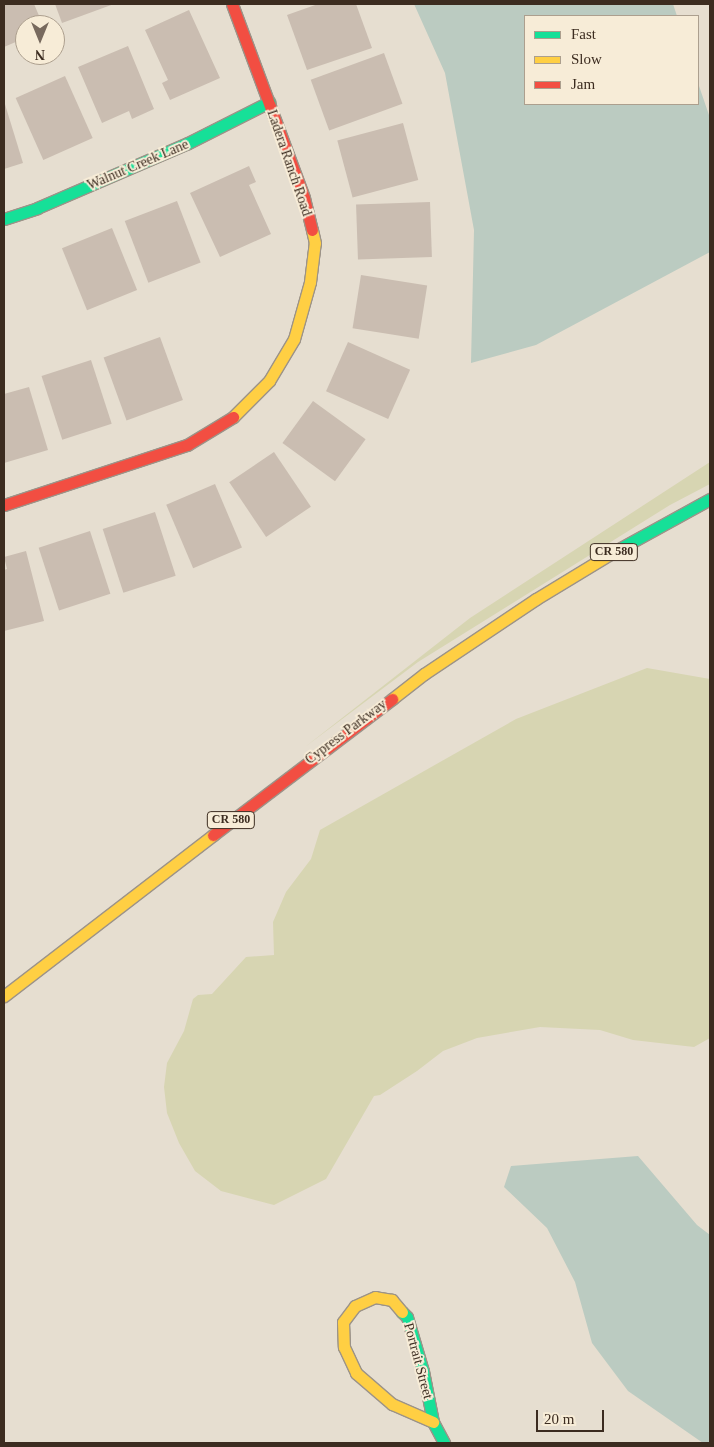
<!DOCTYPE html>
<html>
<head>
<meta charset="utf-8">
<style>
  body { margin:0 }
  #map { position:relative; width:714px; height:1447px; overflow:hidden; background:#e6ded0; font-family:Georgia,serif }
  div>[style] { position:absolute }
  .green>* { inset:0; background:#d7d5b2 }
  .water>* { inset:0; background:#bbcbc1 }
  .building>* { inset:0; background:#cabdb1; transform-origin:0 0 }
  .roads { filter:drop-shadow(1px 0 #9c9388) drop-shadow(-1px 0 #9c9388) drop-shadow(0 1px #9c9388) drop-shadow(0 -1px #9c9388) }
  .fast>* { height:11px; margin:-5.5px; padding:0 5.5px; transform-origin:5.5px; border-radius:5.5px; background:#16e098 }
  .slow>* { height:11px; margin:-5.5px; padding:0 5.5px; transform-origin:5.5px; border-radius:5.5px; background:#ffcf43 }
  .jam>* { height:11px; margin:-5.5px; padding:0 5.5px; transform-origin:5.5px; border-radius:5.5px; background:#f24e42 }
  span { translate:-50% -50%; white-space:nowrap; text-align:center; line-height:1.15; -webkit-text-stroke:4px #f7ecd7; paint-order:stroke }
  .shield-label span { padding:1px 4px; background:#f7ecd7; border:1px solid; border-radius:4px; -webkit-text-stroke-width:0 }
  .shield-label { font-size:12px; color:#3c2c20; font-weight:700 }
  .street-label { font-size:14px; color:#3c2c20 }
  .frame { position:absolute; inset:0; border:5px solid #3c2c20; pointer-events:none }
  .legend { position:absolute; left:524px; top:15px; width:175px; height:90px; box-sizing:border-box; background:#f7ecd7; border:1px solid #ac9f8e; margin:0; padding:6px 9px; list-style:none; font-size:15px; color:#3c2c20 }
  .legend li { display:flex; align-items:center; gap:10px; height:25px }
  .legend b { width:25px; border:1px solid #ac9f8e }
  .north { position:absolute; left:15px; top:15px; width:50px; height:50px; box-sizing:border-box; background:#f7ecd7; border:1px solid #ac9f8e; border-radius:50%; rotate:180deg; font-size:14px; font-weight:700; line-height:20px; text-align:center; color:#3c2c20 }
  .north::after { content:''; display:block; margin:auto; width:18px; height:22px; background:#786a5e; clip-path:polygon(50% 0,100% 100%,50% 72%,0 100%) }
  .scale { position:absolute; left:536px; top:1410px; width:68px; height:22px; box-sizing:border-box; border:2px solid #3c2c20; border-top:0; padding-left:6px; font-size:15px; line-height:18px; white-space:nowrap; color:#3c2c20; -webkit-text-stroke:4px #f7ecd7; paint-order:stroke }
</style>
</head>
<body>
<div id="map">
  <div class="green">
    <i style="clip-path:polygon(710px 462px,710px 484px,670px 505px,418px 662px,305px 747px,470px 618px)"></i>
    <i style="clip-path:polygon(647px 668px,710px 679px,710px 1038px,694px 1047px,633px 1040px,600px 1030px,540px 1027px,477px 1038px,443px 1051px,417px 1071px,380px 1095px,374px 1096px,326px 1179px,274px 1205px,221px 1191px,195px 1171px,179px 1143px,167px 1113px,164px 1087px,167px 1063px,184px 1031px,193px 999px,198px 995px,212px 994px,246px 957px,274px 955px,273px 922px,286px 892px,311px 859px,320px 830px,516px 719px)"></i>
  </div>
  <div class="water">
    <i style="clip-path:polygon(414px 4px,673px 4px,677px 16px,525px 16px,525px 104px,698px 104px,698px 83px,710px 118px,710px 252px,536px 345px,471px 363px,474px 230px,445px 73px)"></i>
    <i style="clip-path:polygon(638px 1156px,697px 1225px,710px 1235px,710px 1443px,703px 1443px,628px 1391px,592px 1343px,575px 1282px,547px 1228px,504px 1187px,511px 1166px)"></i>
  </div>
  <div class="building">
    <i style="clip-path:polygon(4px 4px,34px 4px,43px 25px,25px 25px,25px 38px,4px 47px)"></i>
    <i style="clip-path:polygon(55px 4px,114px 4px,62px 23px)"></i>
    <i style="clip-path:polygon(318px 4px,356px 4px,372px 48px,307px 70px,287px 15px)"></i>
    <i style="clip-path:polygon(189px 10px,220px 78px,170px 100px,162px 83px,168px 80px,145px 30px)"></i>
    <i style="clip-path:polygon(128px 46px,154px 109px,132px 119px,129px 111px,102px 123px,78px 67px)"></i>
    <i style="left:384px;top:53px;width:54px;height:78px;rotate:70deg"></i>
    <i style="left:65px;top:76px;width:68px;height:54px;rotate:66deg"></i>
    <i style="clip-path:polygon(4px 101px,23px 163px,4px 169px)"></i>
    <i style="left:403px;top:123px;width:59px;height:68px;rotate:75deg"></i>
    <i style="clip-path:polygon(249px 166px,256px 182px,249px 185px,271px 234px,220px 257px,190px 193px)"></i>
    <i style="left:177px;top:201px;width:66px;height:56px;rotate:69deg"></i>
    <i style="left:430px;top:202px;width:55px;height:74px;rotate:88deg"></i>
    <i style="left:112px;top:228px;width:67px;height:54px;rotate:68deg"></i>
    <i style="left:361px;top:275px;width:67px;height:54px;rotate:9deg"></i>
    <i style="left:160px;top:337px;width:67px;height:60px;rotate:70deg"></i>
    <i style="left:348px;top:342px;width:68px;height:54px;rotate:24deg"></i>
    <i style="left:91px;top:360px;width:67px;height:52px;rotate:72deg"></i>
    <i style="clip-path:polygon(29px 387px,48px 450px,4px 463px,4px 394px)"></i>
    <i style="left:313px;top:401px;width:65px;height:52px;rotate:36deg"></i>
    <i style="left:274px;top:452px;width:66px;height:54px;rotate:56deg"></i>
    <i style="left:215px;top:484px;width:69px;height:53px;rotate:67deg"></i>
    <i style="left:155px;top:512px;width:67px;height:55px;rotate:72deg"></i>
    <i style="left:90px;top:531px;width:66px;height:54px;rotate:72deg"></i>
    <i style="clip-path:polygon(26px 551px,44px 621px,4px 631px,4px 570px,7px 569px,4px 557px)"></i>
  </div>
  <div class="roads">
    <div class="fast">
      <i style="left:4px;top:219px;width:35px;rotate:-18deg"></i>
      <i style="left:37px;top:208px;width:164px;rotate:-23.3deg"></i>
      <i style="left:188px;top:143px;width:91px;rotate:-26.8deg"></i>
      <i style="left:610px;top:554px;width:114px;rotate:-28.8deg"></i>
      <i style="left:402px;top:1312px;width:7px;rotate:45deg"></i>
      <i style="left:407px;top:1317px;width:56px;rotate:73.5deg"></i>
      <i style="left:423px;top:1371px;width:52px;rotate:78.9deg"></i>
      <i style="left:433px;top:1422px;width:24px;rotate:62deg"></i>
    </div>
    <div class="slow">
      <i style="left:233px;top:417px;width:51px;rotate:-45deg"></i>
      <i style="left:269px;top:381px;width:49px;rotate:-59.2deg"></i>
      <i style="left:294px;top:339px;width:59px;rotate:-74.3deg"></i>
      <i style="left:310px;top:282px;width:39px;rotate:-83deg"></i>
      <i style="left:315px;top:243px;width:13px;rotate:-103deg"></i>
      <i style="left:392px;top:699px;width:41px;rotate:-38deg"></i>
      <i style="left:424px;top:674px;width:135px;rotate:-33.8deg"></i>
      <i style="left:536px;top:599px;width:87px;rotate:-31.3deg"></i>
      <i style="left:4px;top:996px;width:264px;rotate:-37.6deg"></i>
      <i style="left:402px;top:1312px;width:16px;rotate:-130deg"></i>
      <i style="left:392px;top:1300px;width:17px;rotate:-170deg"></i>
      <i style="left:375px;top:1297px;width:22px;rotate:156deg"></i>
      <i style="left:355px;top:1306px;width:20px;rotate:127deg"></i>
      <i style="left:343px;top:1322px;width:25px;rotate:88deg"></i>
      <i style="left:344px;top:1347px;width:29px;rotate:65deg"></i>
      <i style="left:356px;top:1373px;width:48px;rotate:40.7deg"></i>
      <i style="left:392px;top:1404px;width:45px;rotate:23.7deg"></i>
    </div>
    <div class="jam">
      <i style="left:232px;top:4px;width:207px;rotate:69.6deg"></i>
      <i style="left:304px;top:198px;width:33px;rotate:76deg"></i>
      <i style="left:4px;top:505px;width:193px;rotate:-18.2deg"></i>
      <i style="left:187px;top:445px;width:54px;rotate:-31.3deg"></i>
      <i style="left:213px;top:835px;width:225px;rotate:-37.2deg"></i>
    </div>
  </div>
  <div class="shield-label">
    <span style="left:614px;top:552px">CR 580</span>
    <span style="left:231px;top:820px">CR 580</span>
  </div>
  <div class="street-label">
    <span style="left:289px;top:163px;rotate:71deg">Ladera Ranch Road</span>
    <span style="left:138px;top:165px;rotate:-23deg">Walnut Creek Lane</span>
    <span style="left:346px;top:732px;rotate:-37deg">Cypress Parkway</span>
    <span style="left:418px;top:1361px;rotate:75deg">Portrait Street</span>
  </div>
  <div class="frame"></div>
  <ul class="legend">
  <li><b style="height:6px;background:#16e098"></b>Fast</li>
  <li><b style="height:6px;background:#ffcf43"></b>Slow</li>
  <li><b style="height:6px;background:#f24e42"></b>Jam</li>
  </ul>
  <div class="north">N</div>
  <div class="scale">20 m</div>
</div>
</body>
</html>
